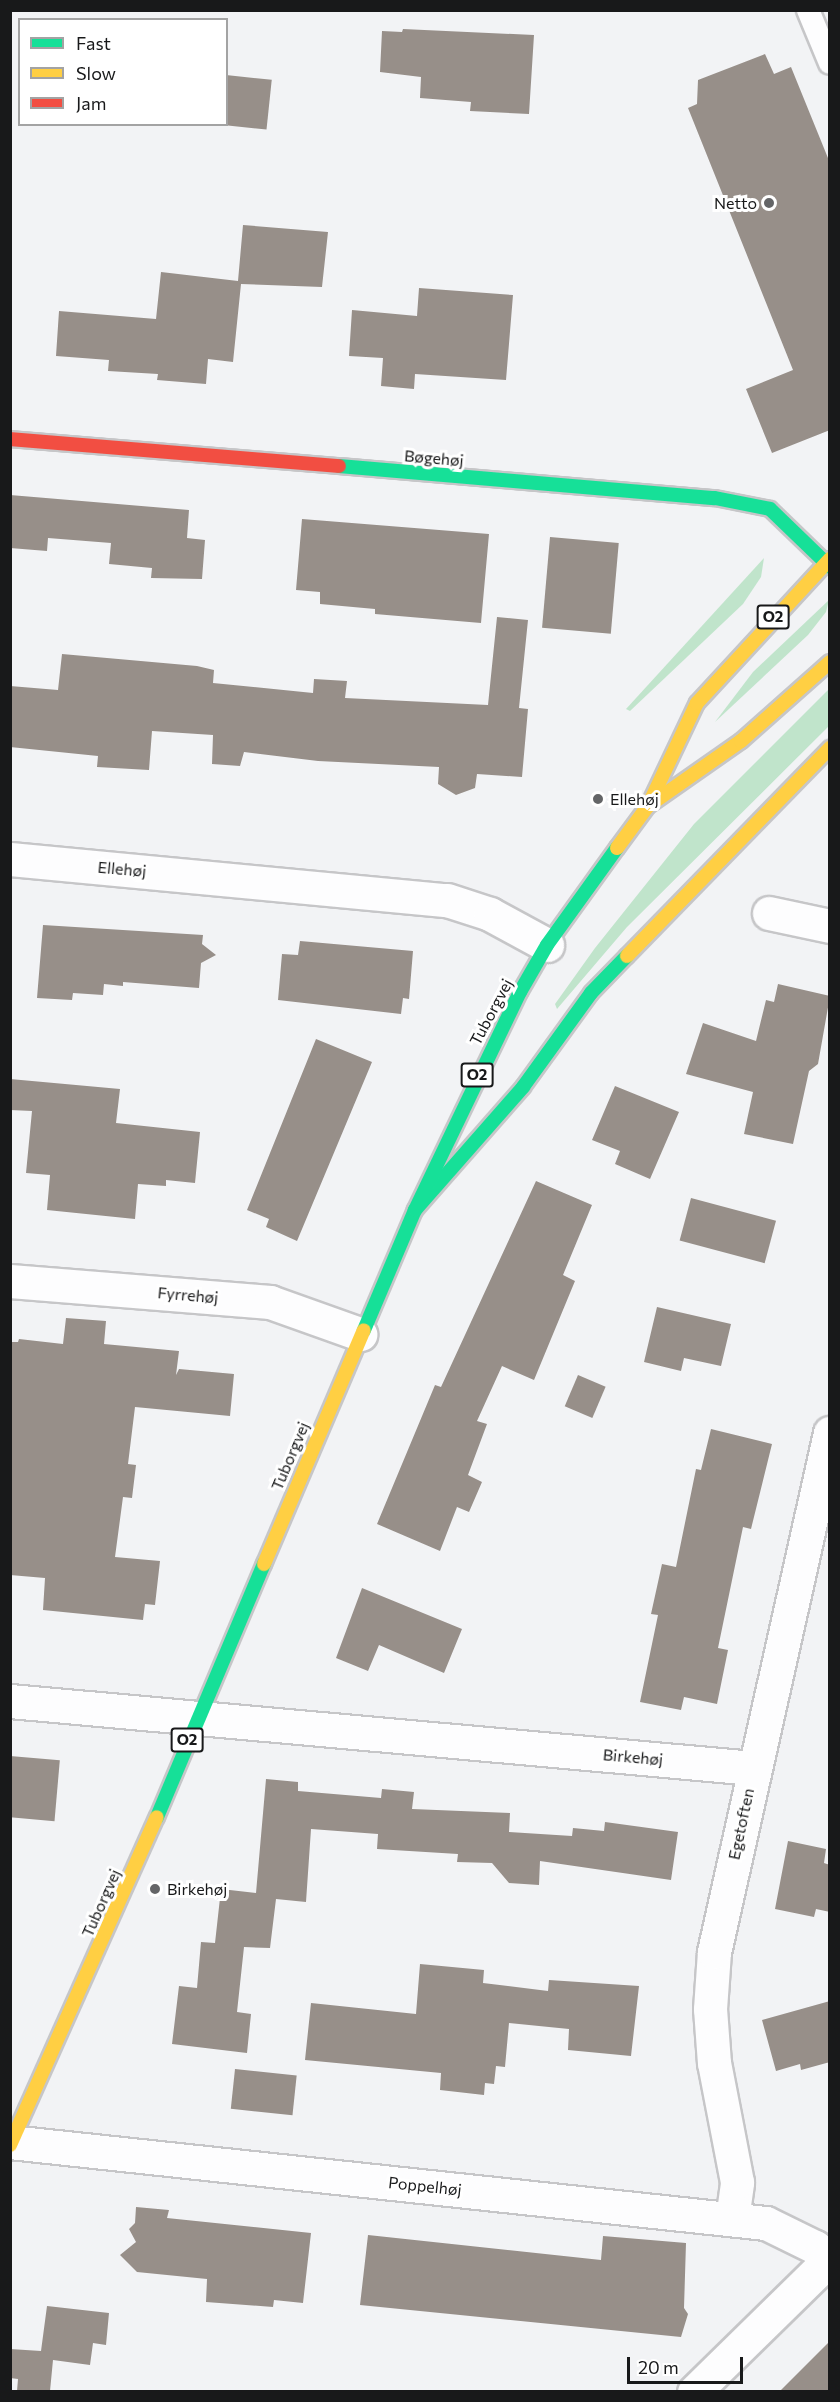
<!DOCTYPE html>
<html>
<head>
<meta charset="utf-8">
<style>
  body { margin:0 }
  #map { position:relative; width:840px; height:2402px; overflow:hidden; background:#f2f3f5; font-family:Commissioner,sans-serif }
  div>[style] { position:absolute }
  .green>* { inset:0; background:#c0e4cb }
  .building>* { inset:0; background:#978f89; transform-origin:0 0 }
  .roads { filter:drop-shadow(2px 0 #c6c6c8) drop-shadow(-2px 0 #c6c6c8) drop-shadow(0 2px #c6c6c8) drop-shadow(0 -2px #c6c6c8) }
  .lane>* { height:22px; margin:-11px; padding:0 11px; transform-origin:11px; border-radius:11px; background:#fdfdfe }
  .street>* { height:33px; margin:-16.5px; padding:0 16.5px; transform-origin:16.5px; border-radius:16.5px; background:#fdfdfe }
  .fast>* { height:14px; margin:-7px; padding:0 7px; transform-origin:7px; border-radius:7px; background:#16e098 }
  .slow>* { height:14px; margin:-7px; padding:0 7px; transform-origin:7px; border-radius:7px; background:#ffcf43 }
  .jam>* { height:14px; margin:-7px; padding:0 7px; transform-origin:7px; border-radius:7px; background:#f24e42 }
  .dots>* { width:16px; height:16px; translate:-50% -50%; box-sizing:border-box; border:3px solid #fff; border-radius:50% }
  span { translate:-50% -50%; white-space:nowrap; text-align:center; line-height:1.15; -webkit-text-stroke:6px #fff; paint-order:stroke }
  .shield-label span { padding:2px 4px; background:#fff; border:2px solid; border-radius:4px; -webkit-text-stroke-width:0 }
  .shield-label { font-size:15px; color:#18191a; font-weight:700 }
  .poi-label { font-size:16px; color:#18191a }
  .right { translate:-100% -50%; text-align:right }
  .left { translate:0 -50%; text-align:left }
  .street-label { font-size:16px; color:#18191a }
  .frame { position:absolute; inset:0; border:12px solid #18191a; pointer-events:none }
  .legend { position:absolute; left:18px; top:18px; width:210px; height:108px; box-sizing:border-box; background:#fff; border:2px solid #a3a3a3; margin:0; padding:8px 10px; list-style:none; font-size:18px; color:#18191a }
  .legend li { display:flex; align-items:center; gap:12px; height:30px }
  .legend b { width:30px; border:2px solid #a3a3a3 }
  .scale { position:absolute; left:627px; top:2357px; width:116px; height:27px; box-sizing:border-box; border:3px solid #18191a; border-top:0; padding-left:8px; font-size:18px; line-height:21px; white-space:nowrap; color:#18191a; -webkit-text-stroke:4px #fff; paint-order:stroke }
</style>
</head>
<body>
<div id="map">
  <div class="green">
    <i style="clip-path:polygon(764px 558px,761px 577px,743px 604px,630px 711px,626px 709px)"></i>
    <i style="clip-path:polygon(829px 600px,826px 612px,808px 635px,715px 722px,753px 672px)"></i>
    <i style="clip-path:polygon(829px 689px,829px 726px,627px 927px,557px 1009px,555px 1004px,595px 948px,694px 824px)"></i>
  </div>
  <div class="building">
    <i style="clip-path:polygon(403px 29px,534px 35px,529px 114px,470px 111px,471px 102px,420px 98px,421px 77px,380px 72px,382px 31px,402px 32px)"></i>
    <i style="clip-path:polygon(765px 54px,774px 74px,791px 67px,830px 163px,830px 430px,772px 453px,746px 389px,793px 370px,688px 108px,697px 104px,698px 80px)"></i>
    <i style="left:226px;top:75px;width:46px;height:50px;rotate:6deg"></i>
    <i style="clip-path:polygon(243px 225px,328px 232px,322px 287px,241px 284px,233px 362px,208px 359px,206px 384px,157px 380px,158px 374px,108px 371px,109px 360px,56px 356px,59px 311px,156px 319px,161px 272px,238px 281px)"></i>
    <i style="clip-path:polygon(419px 288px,513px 295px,506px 380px,415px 374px,414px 389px,381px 386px,383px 358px,349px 356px,352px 310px,417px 316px)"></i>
    <i style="clip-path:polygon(10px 495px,189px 510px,187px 538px,205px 540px,202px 579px,151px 578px,152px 568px,109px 564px,111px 543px,48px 538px,47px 551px,10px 548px)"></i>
    <i style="clip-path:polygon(302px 519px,489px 534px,481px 623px,375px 614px,375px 609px,320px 604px,320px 592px,296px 590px)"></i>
    <i style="left:550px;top:537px;width:69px;height:91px;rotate:5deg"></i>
    <i style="clip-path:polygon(497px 617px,528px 620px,519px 708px,528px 709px,522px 777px,477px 774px,475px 788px,456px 795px,438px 784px,439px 767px,318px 761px,244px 752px,240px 766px,212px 764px,213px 735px,152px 731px,149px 770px,97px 767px,98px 756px,10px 747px,10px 686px,58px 690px,62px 654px,197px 666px,214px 670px,213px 683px,313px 693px,314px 679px,347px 681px,345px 698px,488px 705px)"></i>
    <i style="clip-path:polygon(43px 925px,203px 935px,202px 944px,216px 955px,201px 963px,199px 988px,123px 982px,123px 986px,104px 984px,103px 995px,73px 993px,72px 1000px,37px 998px)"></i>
    <i style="clip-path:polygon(300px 941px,413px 951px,409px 999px,403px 998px,401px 1014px,278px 1000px,282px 954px,298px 955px)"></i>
    <i style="clip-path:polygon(778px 984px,830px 996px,818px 1064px,809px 1071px,793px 1144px,744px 1134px,753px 1092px,686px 1074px,703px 1023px,756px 1041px,766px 1000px,774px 1002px)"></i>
    <i style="clip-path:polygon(316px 1039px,372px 1062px,297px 1241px,266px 1227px,269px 1219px,247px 1210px)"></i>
    <i style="clip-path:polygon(10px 1079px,120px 1089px,116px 1123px,200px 1132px,195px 1183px,166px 1180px,166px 1186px,138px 1184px,135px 1219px,47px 1210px,50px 1175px,26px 1173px,32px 1111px,10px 1110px)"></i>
    <i style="clip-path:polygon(615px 1086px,679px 1112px,650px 1179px,615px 1164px,620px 1151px,592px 1140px)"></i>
    <i style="clip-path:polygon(536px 1181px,592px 1205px,563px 1275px,575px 1281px,534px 1380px,502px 1366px,477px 1421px,487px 1424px,468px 1475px,482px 1482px,469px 1512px,457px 1507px,440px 1551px,377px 1524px,435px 1385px,441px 1387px)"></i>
    <i style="left:691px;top:1198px;width:88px;height:44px;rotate:15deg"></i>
    <i style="clip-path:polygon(657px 1307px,731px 1324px,721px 1366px,684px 1358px,681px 1371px,644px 1362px)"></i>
    <i style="clip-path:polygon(66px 1318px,106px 1321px,104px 1344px,179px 1351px,176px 1375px,179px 1369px,234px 1374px,230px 1416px,135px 1407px,128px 1464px,136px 1465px,132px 1498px,123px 1497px,115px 1557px,160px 1561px,155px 1605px,145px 1604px,143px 1620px,43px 1610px,45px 1578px,10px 1575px,10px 1342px,18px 1342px,19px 1339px,63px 1344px)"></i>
    <i style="left:578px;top:1375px;width:30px;height:34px;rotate:23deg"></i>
    <i style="clip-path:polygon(711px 1429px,772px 1444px,751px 1529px,743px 1527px,718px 1648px,728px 1650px,717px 1704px,684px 1697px,681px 1710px,640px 1702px,658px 1615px,651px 1614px,662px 1564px,676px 1567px,696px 1469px,701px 1470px)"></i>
    <i style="clip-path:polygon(362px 1588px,462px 1629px,444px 1673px,379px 1645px,368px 1671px,336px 1658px)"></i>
    <i style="left:10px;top:1756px;width:50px;height:61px;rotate:5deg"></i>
    <i style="clip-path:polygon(266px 1779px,298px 1782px,298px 1791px,381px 1798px,382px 1789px,414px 1792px,412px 1809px,510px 1813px,509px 1832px,572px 1836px,573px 1828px,604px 1831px,605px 1822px,678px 1832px,671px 1880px,540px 1861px,539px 1885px,509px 1883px,492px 1863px,457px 1862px,458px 1854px,377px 1849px,378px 1834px,311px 1829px,306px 1902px,276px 1899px,270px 1948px,244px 1947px,237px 2012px,251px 2014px,247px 2053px,172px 2044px,179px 1986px,197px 1988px,201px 1942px,215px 1943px,221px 1889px,256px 1893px)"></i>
    <i style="clip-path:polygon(788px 1841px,826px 1849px,824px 1863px,830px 1865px,830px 1912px,816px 1909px,814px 1917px,775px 1909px)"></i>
    <i style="clip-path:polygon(420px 1964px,484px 1970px,483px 1983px,548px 1991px,549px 1980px,639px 1986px,631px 2056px,568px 2050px,569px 2029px,509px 2023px,505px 2067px,496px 2066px,494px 2084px,485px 2083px,484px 2095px,440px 2090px,441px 2073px,305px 2060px,311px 2003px,416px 2014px)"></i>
    <i style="clip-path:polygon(830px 2001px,830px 2062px,801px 2070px,800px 2064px,776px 2071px,762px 2020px)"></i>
    <i style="left:235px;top:2069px;width:62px;height:40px;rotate:6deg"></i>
    <i style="clip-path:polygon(136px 2207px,169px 2210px,167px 2218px,311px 2233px,303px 2303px,274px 2300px,273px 2307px,206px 2302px,207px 2279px,137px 2272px,120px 2255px,136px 2242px,129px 2229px,135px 2223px)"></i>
    <i style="clip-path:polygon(368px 2235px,601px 2260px,603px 2236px,686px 2243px,684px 2308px,688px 2314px,681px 2337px,360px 2305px)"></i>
    <i style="clip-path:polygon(47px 2306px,109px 2313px,106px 2345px,93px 2343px,90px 2365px,53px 2360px,50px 2391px,17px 2391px,18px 2379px,10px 2378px,10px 2349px,41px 2351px)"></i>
    <i style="clip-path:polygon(830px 2341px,830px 2391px,780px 2391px)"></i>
  </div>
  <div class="roads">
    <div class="lane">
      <i style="left:808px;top:10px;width:57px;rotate:67.5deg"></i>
    </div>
    <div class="street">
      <i style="left:10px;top:859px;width:439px;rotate:5.4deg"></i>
      <i style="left:447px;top:900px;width:45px;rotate:18deg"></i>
      <i style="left:490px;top:914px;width:65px;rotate:28.5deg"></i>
      <i style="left:769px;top:913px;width:62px;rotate:12deg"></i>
      <i style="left:10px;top:1281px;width:261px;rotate:4.6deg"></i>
      <i style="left:270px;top:1302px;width:96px;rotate:19.6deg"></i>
      <i style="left:10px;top:1701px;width:746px;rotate:5.15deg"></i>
      <i style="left:10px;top:2142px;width:760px;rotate:6.12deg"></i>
      <i style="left:766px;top:2223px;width:55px;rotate:26.1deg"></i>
      <i style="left:815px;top:2247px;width:19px;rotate:43deg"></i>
      <i style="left:732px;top:2219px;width:37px;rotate:-82deg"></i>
      <i style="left:737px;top:2182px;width:121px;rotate:-100.9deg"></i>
      <i style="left:714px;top:2063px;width:54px;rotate:-94.2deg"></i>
      <i style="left:710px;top:2009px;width:57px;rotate:-86deg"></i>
      <i style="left:714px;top:1952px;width:532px;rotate:-77.4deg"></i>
      <i style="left:694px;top:2392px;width:190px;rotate:-44.4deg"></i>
    </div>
    <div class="fast">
      <i style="left:339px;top:466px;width:377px;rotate:4.9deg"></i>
      <i style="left:715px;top:498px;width:56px;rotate:11.3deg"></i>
      <i style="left:770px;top:509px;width:83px;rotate:44deg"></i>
      <i style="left:415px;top:1210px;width:164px;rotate:-48.7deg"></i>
      <i style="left:523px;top:1087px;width:116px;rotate:-54.1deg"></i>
      <i style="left:591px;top:993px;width:52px;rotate:-45.8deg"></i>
      <i style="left:364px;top:1330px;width:130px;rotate:-67deg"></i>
      <i style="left:415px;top:1210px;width:242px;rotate:-64.3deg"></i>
      <i style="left:520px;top:992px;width:54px;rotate:-60.1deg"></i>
      <i style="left:547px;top:945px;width:120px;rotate:-54.2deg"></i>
      <i style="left:157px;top:1817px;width:275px;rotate:-67.1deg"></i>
    </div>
    <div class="slow">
      <i style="left:649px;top:804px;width:112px;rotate:-64.6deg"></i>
      <i style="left:697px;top:703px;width:196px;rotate:-47.3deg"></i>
      <i style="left:617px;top:848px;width:52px;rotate:-53.6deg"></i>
      <i style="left:648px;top:806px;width:113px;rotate:-35deg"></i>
      <i style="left:741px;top:741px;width:119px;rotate:-41.6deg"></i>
      <i style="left:627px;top:956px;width:291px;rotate:-45.7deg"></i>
      <i style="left:264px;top:1564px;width:254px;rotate:-66.9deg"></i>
      <i style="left:10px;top:2145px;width:359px;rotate:-65.9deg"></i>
    </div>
    <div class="jam">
      <i style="left:10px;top:439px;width:330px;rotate:4.7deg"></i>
    </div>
  </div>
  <div class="dots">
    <i style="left:769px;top:203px;background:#646567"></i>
    <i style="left:598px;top:799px;background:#646567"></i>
    <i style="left:155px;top:1889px;background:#646567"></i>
  </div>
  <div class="shield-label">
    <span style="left:773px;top:617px">O2</span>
    <span style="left:477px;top:1075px">O2</span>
    <span style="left:187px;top:1740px">O2</span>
  </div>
  <div class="poi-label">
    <span class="right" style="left:757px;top:203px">Netto</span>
    <span class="left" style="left:610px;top:799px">Ellehøj</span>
    <span class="left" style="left:167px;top:1889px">Birkehøj</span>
  </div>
  <div class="street-label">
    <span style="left:434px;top:458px;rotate:5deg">Bøgehøj</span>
    <span style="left:122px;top:869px;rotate:5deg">Ellehøj</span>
    <span style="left:491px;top:1012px;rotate:-62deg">Tuborgvej</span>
    <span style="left:188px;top:1295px;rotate:5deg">Fyrrehøj</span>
    <span style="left:290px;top:1456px;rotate:-67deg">Tuborgvej</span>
    <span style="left:633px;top:1757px;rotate:5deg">Birkehøj</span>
    <span style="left:741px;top:1824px;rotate:-78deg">Egetoften</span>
    <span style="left:101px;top:1903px;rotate:-66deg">Tuborgvej</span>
    <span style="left:425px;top:2186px;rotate:6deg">Poppelhøj</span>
  </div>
  <div class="frame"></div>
  <ul class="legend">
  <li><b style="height:8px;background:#16e098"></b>Fast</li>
  <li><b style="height:8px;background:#ffcf43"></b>Slow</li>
  <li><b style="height:8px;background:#f24e42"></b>Jam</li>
  </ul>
  <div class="scale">20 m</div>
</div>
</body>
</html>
